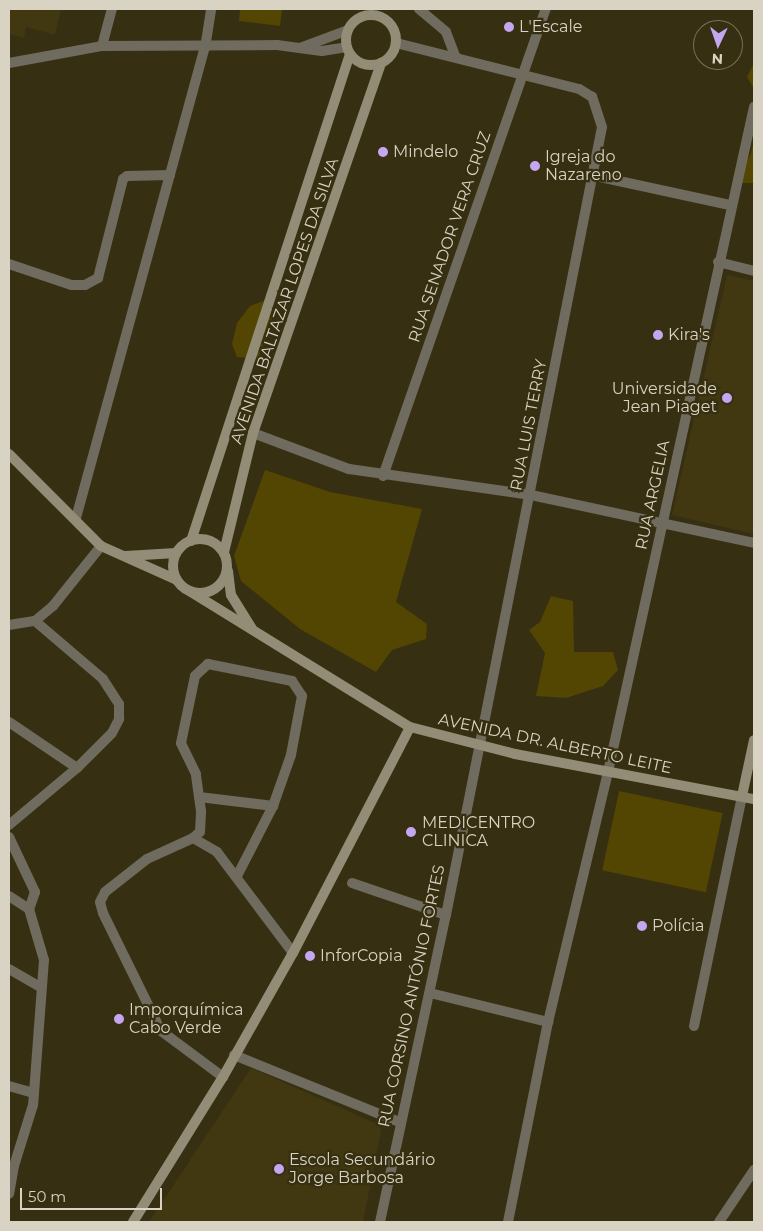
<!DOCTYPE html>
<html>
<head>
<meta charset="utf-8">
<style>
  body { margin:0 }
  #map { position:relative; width:763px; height:1231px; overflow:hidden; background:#372f11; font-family:Montserrat,sans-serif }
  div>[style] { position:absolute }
  .built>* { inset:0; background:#413710 }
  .green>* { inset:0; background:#534502; transform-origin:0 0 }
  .street>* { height:10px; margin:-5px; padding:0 5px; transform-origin:5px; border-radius:5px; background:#6f6b5e }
  .secondary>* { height:10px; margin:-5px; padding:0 5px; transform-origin:5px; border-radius:5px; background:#938d77 }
  .secondary>.ring { margin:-5px; padding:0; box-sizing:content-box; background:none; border:10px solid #938d77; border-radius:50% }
  .dots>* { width:14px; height:14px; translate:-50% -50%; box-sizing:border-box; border:2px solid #372f11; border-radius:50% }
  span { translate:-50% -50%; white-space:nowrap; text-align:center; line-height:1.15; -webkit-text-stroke:4.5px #372f11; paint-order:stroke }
  .poi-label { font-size:16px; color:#d8d3c2 }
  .left { translate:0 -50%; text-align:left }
  .right { translate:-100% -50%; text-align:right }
  .street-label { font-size:16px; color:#d8d3c2 }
  .frame { position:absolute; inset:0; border:10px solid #d8d3c2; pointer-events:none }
  .north { position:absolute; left:693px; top:20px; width:50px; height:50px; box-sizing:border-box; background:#372f11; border:1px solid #777158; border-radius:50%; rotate:183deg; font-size:14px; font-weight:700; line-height:20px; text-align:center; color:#d8d3c2 }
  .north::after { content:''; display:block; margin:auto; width:18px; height:22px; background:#c5a7f1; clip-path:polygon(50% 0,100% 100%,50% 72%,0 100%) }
  .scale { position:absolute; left:20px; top:1188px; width:142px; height:22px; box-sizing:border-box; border:2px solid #d8d3c2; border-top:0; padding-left:6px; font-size:15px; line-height:18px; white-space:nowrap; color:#d8d3c2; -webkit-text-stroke:4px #372f11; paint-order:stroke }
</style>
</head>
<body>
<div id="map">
  <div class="built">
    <i style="clip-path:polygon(9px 9px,61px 9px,55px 35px,26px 27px,24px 38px,9px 34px)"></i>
    <i style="clip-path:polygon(727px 275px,754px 281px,754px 534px,672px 515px)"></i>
    <i style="clip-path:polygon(251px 1068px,382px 1126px,363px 1222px,149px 1222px)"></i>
  </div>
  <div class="green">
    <i style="clip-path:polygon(240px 9px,282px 9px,280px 26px,239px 21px)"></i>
    <i style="clip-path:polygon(754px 63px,754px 89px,747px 77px)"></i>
    <i style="clip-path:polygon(754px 140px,754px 183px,736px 183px,751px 153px)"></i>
    <i style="clip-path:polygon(263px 301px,272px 320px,258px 359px,237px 357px,232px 344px,237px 323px,250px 306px)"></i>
    <i style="clip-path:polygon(265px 470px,330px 492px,422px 509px,396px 602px,427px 624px,426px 639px,392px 650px,376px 672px,300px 629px,241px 581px,234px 556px)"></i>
    <i style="clip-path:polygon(551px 596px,573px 601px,574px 652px,613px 652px,618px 670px,603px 686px,566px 698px,536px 696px,545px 653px,529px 630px,540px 622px)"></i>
    <i style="left:619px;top:791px;width:106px;height:81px;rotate:12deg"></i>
  </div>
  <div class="street">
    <i style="left:419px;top:9px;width:35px;rotate:40deg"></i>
    <i style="left:446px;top:32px;width:26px;rotate:69deg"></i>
    <i style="left:102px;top:46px;width:38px;rotate:-75deg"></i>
    <i style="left:300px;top:48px;width:51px;rotate:-20.6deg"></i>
    <i style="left:9px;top:63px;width:95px;rotate:-10.4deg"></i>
    <i style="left:102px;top:46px;width:175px;rotate:-0.3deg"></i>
    <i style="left:277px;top:45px;width:45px;rotate:7.6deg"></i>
    <i style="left:322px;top:51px;width:25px;rotate:-9deg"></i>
    <i style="left:591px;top:175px;width:142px;rotate:12.2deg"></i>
    <i style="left:718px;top:262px;width:37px;rotate:14deg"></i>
    <i style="left:9px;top:264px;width:65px;rotate:18.7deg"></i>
    <i style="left:71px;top:285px;width:14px"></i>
    <i style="left:85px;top:285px;width:15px;rotate:-28deg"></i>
    <i style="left:98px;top:278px;width:102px;rotate:-75.8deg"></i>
    <i style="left:123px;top:179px;width:5px;rotate:-37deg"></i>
    <i style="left:127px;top:176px;width:43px;rotate:-1.3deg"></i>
    <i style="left:253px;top:433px;width:103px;rotate:20.6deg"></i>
    <i style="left:349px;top:469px;width:184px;rotate:8.1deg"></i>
    <i style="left:531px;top:495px;width:228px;rotate:12.1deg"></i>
    <i style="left:383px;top:476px;width:495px;rotate:-70.8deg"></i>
    <i style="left:76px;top:518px;width:487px;rotate:-74.7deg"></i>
    <i style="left:205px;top:48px;width:39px;rotate:-81deg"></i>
    <i style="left:9px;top:625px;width:26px;rotate:-9deg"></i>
    <i style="left:35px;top:621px;width:23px;rotate:-40deg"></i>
    <i style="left:53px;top:606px;width:77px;rotate:-51.3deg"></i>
    <i style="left:9px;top:722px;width:82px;rotate:34.1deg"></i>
    <i style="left:199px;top:797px;width:75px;rotate:6.9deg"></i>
    <i style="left:9px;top:825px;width:89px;rotate:-40deg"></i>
    <i style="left:77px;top:768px;width:49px;rotate:-45deg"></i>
    <i style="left:112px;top:733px;width:16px;rotate:-63deg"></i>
    <i style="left:119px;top:719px;width:15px;rotate:-90deg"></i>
    <i style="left:119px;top:704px;width:30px;rotate:-123deg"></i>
    <i style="left:103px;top:679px;width:89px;rotate:-139.5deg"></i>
    <i style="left:9px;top:837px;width:61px;rotate:64.7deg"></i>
    <i style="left:35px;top:892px;width:18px;rotate:109deg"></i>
    <i style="left:29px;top:909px;width:53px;rotate:73.6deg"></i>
    <i style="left:44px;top:960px;width:145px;rotate:94.3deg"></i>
    <i style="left:33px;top:1105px;width:64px;rotate:107.3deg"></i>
    <i style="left:14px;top:1166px;width:28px;rotate:100deg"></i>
    <i style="left:193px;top:838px;width:9px;rotate:-41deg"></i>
    <i style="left:200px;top:832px;width:21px;rotate:-87deg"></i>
    <i style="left:201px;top:811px;width:37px;rotate:-98deg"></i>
    <i style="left:196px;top:774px;width:34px;rotate:-116deg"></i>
    <i style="left:181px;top:743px;width:68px;rotate:-78.2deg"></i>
    <i style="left:195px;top:676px;width:18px;rotate:-43deg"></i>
    <i style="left:208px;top:664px;width:86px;rotate:11.4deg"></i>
    <i style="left:292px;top:681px;width:18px;rotate:56deg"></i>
    <i style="left:302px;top:696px;width:60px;rotate:100.6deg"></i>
    <i style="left:291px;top:755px;width:54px;rotate:109.4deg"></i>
    <i style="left:273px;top:806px;width:79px;rotate:117.2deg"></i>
    <i style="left:352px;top:883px;width:99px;rotate:18.8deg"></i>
    <i style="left:9px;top:896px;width:24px;rotate:33deg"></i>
    <i style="left:9px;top:969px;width:36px;rotate:30deg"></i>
    <i style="left:430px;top:993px;width:122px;rotate:13.8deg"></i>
    <i style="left:694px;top:1026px;width:235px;rotate:-78.2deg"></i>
    <i style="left:234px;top:1055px;width:178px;rotate:22.1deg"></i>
    <i style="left:223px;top:1077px;width:77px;rotate:-143.4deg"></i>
    <i style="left:161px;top:1031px;width:131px;rotate:-116.2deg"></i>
    <i style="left:103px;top:913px;width:11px;rotate:-105deg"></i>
    <i style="left:100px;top:902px;width:11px;rotate:-63deg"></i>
    <i style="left:105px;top:892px;width:53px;rotate:-38.2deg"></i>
    <i style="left:147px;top:859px;width:51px;rotate:-24.5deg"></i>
    <i style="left:193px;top:838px;width:28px;rotate:30deg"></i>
    <i style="left:217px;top:852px;width:126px;rotate:53deg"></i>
    <i style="left:9px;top:1086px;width:26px;rotate:16deg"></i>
    <i style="left:380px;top:1222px;width:314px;rotate:-77.9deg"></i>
    <i style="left:446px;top:915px;width:803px;rotate:-78.8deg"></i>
    <i style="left:602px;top:127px;width:32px;rotate:-108deg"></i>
    <i style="left:592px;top:97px;width:15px;rotate:-148deg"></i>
    <i style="left:579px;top:89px;width:189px;rotate:-165.9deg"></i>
    <i style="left:508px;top:1222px;width:204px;rotate:-78.7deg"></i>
    <i style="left:548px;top:1022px;width:257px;rotate:-76.5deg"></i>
    <i style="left:608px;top:772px;width:681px;rotate:-77.62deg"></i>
    <i style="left:719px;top:1222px;width:63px;rotate:-56.1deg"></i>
  </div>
  <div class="secondary">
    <i class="ring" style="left:346px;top:15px;width:40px;height:40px"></i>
    <i style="left:9px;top:454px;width:130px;rotate:45deg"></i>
    <i style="left:101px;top:546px;width:83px;rotate:24.1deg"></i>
    <i class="ring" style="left:173px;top:539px;width:44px;height:44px"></i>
    <i style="left:191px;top:541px;width:512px;rotate:-71.92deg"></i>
    <i style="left:224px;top:552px;width:122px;rotate:-76.3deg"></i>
    <i style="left:253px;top:433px;width:392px;rotate:-70.9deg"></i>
    <i style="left:126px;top:556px;width:50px;rotate:-3.4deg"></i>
    <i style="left:228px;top:571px;width:24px;rotate:83deg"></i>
    <i style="left:231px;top:595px;width:39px;rotate:58deg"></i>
    <i style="left:191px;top:592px;width:257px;rotate:31.7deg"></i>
    <i style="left:410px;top:727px;width:108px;rotate:14.4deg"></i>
    <i style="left:515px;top:754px;width:243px;rotate:10.7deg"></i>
    <i style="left:742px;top:796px;width:57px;rotate:-77.9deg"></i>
    <i style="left:133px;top:1222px;width:171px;rotate:-58.2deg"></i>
    <i style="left:223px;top:1077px;width:142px;rotate:-60.6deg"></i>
    <i style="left:293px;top:953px;width:254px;rotate:-62.6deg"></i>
  </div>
  <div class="dots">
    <i style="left:509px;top:27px;background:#c5a7f1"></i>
    <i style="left:383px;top:152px;background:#c5a7f1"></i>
    <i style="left:535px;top:166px;background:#c5a7f1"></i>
    <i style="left:658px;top:335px;background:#c5a7f1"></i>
    <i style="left:727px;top:398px;background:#c5a7f1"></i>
    <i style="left:411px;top:832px;background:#c5a7f1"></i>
    <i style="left:642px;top:926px;background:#c5a7f1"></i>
    <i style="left:310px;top:956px;background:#c5a7f1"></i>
    <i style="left:119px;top:1019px;background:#c5a7f1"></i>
    <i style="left:279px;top:1169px;background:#c5a7f1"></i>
  </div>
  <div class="poi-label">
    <span class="left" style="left:519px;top:27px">L'Escale</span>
    <span class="left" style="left:393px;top:152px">Mindelo</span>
    <span class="left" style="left:545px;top:166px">Igreja do<br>Nazareno</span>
    <span class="left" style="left:668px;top:335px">Kira's</span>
    <span class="right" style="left:717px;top:398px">Universidade<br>Jean Piaget</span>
    <span class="left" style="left:422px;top:832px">MEDICENTRO<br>CLINICA</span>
    <span class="left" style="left:652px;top:926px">Polícia</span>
    <span class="left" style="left:320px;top:956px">InforCopia</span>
    <span class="left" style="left:129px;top:1019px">Imporquímica<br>Cabo Verde</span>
    <span class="left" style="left:289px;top:1169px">Escola Secundário<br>Jorge Barbosa</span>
  </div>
  <div class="street-label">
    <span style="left:450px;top:237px;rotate:-71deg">RUA SENADOR VERA CRUZ</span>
    <span style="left:285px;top:301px;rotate:-71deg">AVENIDA BALTAZAR LOPES DA SILVA</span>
    <span style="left:529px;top:425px;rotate:-79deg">RUA LUIS TERRY</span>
    <span style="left:653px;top:495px;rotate:-78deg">RUA ARGELIA</span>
    <span style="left:555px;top:744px;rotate:12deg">AVENIDA DR. ALBERTO LEITE</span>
    <span style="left:412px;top:996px;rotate:-78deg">RUA CORSINO ANTÓNIO FORTES</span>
  </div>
  <div class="frame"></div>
  <div class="north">N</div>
  <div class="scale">50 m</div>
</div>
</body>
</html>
